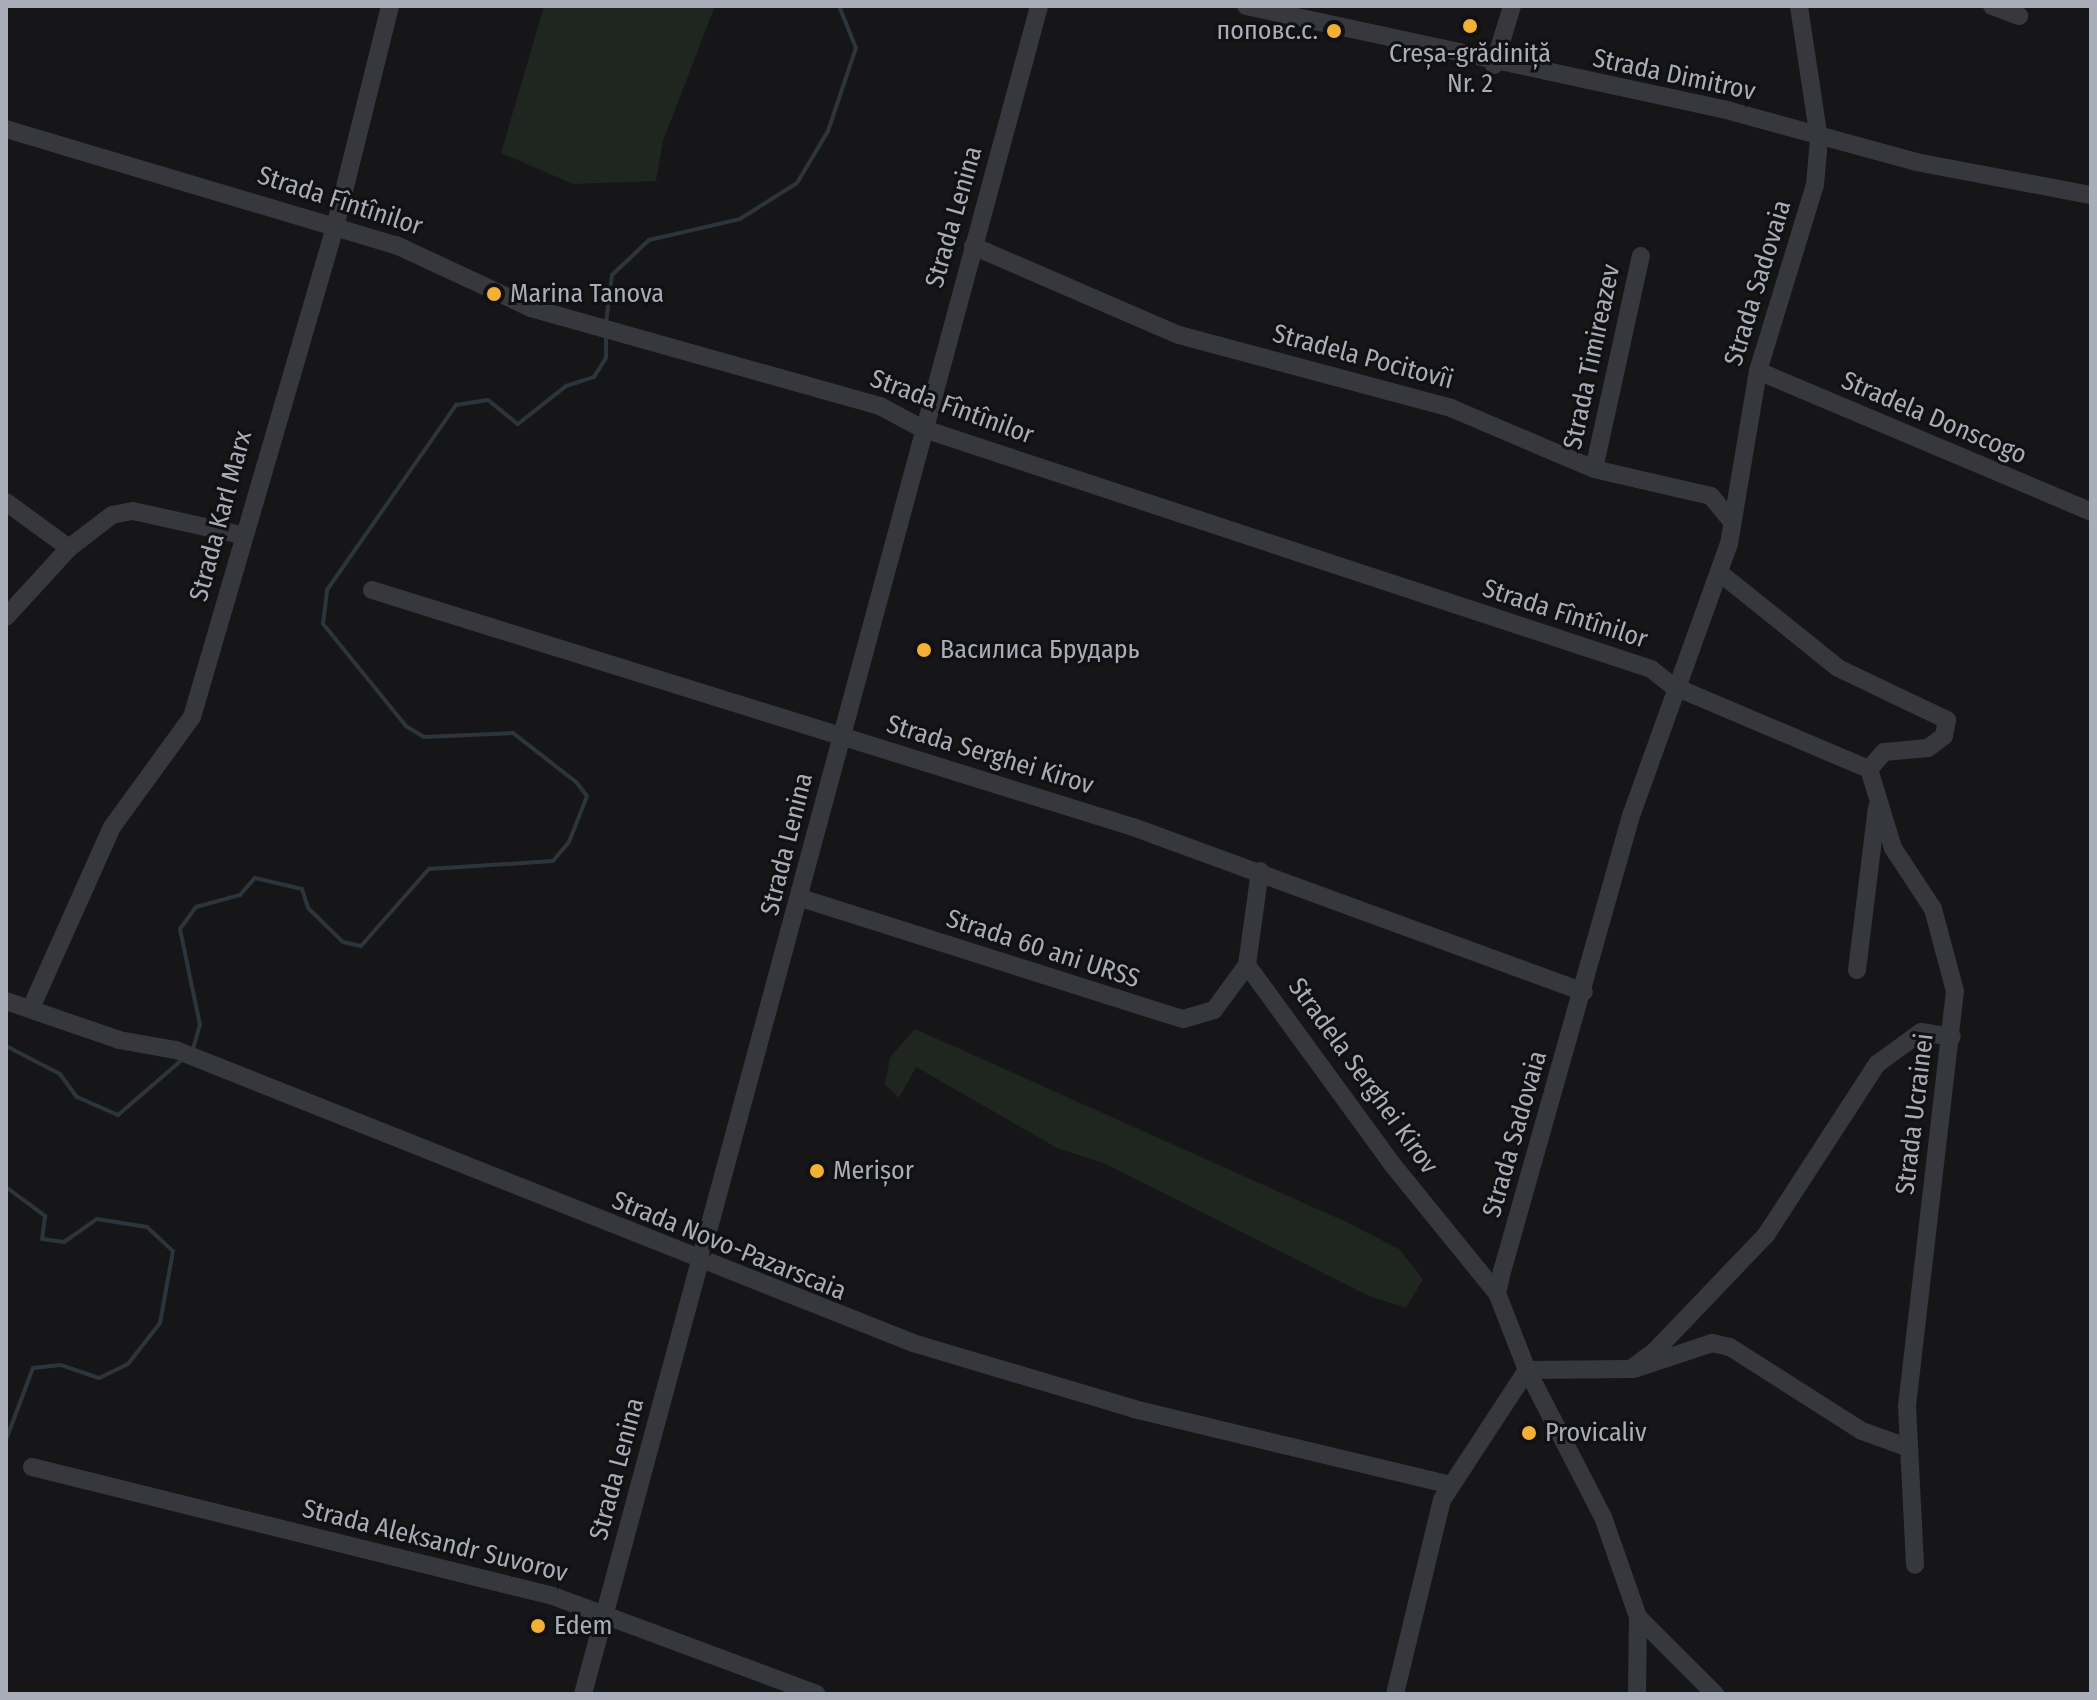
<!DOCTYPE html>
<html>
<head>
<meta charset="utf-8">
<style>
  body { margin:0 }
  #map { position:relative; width:2097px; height:1700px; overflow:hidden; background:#161618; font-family:"Fira Sans Condensed",sans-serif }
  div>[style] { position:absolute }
  .green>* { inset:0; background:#1e261f }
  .stream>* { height:4px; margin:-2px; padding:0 2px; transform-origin:2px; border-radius:2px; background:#2c353c }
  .minor>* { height:18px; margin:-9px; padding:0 9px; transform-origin:9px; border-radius:9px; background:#37383d }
  .dots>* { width:22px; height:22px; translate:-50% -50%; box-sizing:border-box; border:4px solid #111113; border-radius:50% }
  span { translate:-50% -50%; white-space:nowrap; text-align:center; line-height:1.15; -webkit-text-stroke:6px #111113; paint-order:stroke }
  .poi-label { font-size:26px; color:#a8adb8 }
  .right { translate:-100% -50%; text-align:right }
  .left { translate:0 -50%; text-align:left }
  .street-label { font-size:26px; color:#a8adb8 }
  .frame { position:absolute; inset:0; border:8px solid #a8adb8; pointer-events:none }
</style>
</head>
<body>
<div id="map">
  <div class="green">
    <i style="clip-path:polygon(544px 6px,715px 6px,663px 141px,656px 181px,573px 184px,501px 153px)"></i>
    <i style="clip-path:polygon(915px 1029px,1344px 1221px,1399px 1249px,1423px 1279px,1406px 1308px,1369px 1296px,1106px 1164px,1057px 1148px,916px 1067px,899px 1098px,885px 1085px,890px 1057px)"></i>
  </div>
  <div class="stream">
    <i style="left:606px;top:323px;width:48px;rotate:-82.9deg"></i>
    <i style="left:612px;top:275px;width:51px;rotate:-43.4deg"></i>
    <i style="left:649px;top:240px;width:93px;rotate:-13deg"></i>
    <i style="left:740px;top:219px;width:67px;rotate:-32.3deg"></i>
    <i style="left:797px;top:183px;width:61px;rotate:-59.2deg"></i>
    <i style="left:828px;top:131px;width:88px;rotate:-71.4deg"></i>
    <i style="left:856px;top:48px;width:45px;rotate:-112deg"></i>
    <i style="left:6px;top:1046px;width:61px;rotate:27.4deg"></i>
    <i style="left:60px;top:1074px;width:29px;rotate:54deg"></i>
    <i style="left:77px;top:1097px;width:45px;rotate:23.7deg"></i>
    <i style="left:118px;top:1115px;width:87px;rotate:-40.8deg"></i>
    <i style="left:193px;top:1049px;width:25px;rotate:-74deg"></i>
    <i style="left:200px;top:1025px;width:98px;rotate:-101.8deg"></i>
    <i style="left:180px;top:929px;width:27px;rotate:-54deg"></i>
    <i style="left:196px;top:907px;width:46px;rotate:-15.3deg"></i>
    <i style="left:240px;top:895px;width:23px;rotate:-49deg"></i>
    <i style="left:255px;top:878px;width:48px;rotate:13.2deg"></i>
    <i style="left:302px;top:889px;width:20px;rotate:72deg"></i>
    <i style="left:308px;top:908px;width:49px;rotate:44.2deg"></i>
    <i style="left:343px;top:942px;width:18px;rotate:13deg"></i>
    <i style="left:361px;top:946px;width:103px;rotate:-48.6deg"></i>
    <i style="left:429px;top:869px;width:124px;rotate:-3.7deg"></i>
    <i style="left:553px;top:861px;width:25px;rotate:-50deg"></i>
    <i style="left:569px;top:842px;width:49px;rotate:-68.6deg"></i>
    <i style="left:587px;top:796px;width:18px;rotate:-128deg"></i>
    <i style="left:576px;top:782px;width:80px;rotate:-142.1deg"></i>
    <i style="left:513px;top:733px;width:89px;rotate:177.4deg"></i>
    <i style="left:424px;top:737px;width:21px;rotate:-149deg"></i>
    <i style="left:406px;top:726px;width:132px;rotate:-129.1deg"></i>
    <i style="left:323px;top:624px;width:34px;rotate:-83deg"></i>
    <i style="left:327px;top:590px;width:226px;rotate:-55.1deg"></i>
    <i style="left:456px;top:405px;width:32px;rotate:-9deg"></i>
    <i style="left:488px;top:400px;width:38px;rotate:39deg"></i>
    <i style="left:518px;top:424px;width:61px;rotate:-38.4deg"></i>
    <i style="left:566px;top:386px;width:29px;rotate:-18deg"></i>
    <i style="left:594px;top:377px;width:22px;rotate:-58deg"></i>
    <i style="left:606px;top:358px;width:22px;rotate:-90deg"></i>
    <i style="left:6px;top:1187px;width:49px;rotate:36.6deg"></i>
    <i style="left:45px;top:1216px;width:23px;rotate:97deg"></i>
    <i style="left:42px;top:1239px;width:22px;rotate:8deg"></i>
    <i style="left:64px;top:1242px;width:40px;rotate:-34.9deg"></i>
    <i style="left:97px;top:1219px;width:51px;rotate:9.1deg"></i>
    <i style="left:147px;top:1227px;width:35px;rotate:43deg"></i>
    <i style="left:173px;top:1251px;width:73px;rotate:100.2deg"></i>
    <i style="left:160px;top:1323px;width:52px;rotate:128deg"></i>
    <i style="left:128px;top:1364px;width:32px;rotate:154deg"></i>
    <i style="left:99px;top:1378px;width:40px;rotate:-161.1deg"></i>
    <i style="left:61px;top:1365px;width:28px;rotate:174deg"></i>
    <i style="left:33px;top:1368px;width:77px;rotate:110.6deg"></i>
  </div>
  <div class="minor">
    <i style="left:1246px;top:6px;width:495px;rotate:12.2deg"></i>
    <i style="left:1730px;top:111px;width:193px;rotate:15.3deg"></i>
    <i style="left:1916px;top:162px;width:178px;rotate:10.7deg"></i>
    <i style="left:1992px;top:6px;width:29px;rotate:20deg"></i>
    <i style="left:1494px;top:65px;width:62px;rotate:-73deg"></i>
    <i style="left:6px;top:129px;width:407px;rotate:16.6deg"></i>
    <i style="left:396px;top:245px;width:149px;rotate:25deg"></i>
    <i style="left:531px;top:308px;width:362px;rotate:15.7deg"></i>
    <i style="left:880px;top:406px;width:47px;rotate:28.2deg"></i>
    <i style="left:921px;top:428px;width:769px;rotate:18.27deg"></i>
    <i style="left:1651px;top:669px;width:28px;rotate:38deg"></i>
    <i style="left:1673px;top:686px;width:213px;rotate:23deg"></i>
    <i style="left:973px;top:246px;width:224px;rotate:23.4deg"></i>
    <i style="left:1179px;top:335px;width:282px;rotate:15deg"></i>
    <i style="left:1451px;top:408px;width:155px;rotate:23.1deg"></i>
    <i style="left:1594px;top:469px;width:120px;rotate:13deg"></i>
    <i style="left:1711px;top:496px;width:33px;rotate:51deg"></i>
    <i style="left:1758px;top:371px;width:362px;rotate:22.9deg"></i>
    <i style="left:1594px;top:469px;width:218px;rotate:-77.6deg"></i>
    <i style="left:6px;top:502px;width:78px;rotate:36.1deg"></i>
    <i style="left:1720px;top:573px;width:151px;rotate:38.8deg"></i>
    <i style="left:1838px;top:668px;width:121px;rotate:25.5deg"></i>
    <i style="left:1947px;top:720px;width:16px;rotate:101deg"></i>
    <i style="left:1944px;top:736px;width:20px;rotate:143deg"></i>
    <i style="left:1928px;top:748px;width:44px;rotate:174.8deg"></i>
    <i style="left:1884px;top:752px;width:23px;rotate:131deg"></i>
    <i style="left:372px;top:590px;width:797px;rotate:17.3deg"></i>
    <i style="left:1133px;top:827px;width:480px;rotate:20.1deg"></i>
    <i style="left:6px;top:617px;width:93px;rotate:-47.6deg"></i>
    <i style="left:69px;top:548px;width:54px;rotate:-37.5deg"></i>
    <i style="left:112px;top:515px;width:21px;rotate:-11deg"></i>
    <i style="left:133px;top:511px;width:111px;rotate:12.5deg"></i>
    <i style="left:1869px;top:769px;width:83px;rotate:73.1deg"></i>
    <i style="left:1893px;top:848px;width:73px;rotate:56.7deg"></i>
    <i style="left:1933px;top:909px;width:85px;rotate:75deg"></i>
    <i style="left:1955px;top:991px;width:418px;rotate:96.6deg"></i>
    <i style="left:1907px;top:1406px;width:159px;rotate:87.1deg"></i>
    <i style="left:1260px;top:871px;width:95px;rotate:97.9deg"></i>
    <i style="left:1247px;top:965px;width:246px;rotate:53.9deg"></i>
    <i style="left:1392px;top:1164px;width:166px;rotate:50.9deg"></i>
    <i style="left:801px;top:898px;width:401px;rotate:17.6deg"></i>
    <i style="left:1183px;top:1019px;width:32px;rotate:-16deg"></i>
    <i style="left:1214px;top:1010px;width:56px;rotate:-53.7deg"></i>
    <i style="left:1857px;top:970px;width:163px;rotate:-83deg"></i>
    <i style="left:6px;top:1001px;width:120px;rotate:19deg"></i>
    <i style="left:119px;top:1040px;width:58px;rotate:10deg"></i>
    <i style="left:176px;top:1050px;width:793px;rotate:21.68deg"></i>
    <i style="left:913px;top:1343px;width:231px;rotate:16.6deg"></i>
    <i style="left:1134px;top:1409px;width:325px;rotate:13.5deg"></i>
    <i style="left:31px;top:1008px;width:198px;rotate:-65.9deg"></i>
    <i style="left:112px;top:827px;width:136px;rotate:-54deg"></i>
    <i style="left:192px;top:717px;width:510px;rotate:-73.73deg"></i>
    <i style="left:335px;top:227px;width:228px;rotate:-76deg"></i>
    <i style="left:1634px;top:1369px;width:82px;rotate:-18.4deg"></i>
    <i style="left:1712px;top:1343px;width:18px;rotate:13deg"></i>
    <i style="left:1730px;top:1347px;width:156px;rotate:32.5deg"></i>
    <i style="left:1862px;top:1431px;width:45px;rotate:19.7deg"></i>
    <i style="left:1527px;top:1370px;width:104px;rotate:-0.6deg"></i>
    <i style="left:1631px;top:1369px;width:30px;rotate:-37deg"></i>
    <i style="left:1655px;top:1351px;width:161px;rotate:-46.3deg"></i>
    <i style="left:1766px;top:1235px;width:204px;rotate:-57deg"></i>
    <i style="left:1877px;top:1064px;width:54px;rotate:-36deg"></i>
    <i style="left:1921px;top:1032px;width:31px;rotate:9deg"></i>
    <i style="left:1527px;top:1370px;width:165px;rotate:62.7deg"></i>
    <i style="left:1603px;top:1517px;width:106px;rotate:70.7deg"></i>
    <i style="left:1638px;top:1617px;width:109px;rotate:45deg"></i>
    <i style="left:32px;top:1467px;width:537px;rotate:13.91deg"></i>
    <i style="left:553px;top:1596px;width:281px;rotate:20.4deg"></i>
    <i style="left:583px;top:1694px;width:1749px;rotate:-74.88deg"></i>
    <i style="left:1395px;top:1694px;width:200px;rotate:-76.4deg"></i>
    <i style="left:1442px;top:1500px;width:155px;rotate:-56.8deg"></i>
    <i style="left:1527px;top:1370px;width:83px;rotate:-111.3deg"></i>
    <i style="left:1497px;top:1293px;width:26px;rotate:-77deg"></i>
    <i style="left:1503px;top:1268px;width:473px;rotate:-74.2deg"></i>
    <i style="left:1632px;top:813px;width:286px;rotate:-70.2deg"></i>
    <i style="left:1729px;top:544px;width:175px;rotate:-80.5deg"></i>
    <i style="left:1758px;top:371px;width:195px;rotate:-73deg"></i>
    <i style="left:1815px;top:185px;width:46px;rotate:-85deg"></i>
    <i style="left:1819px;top:139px;width:134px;rotate:-98.6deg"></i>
    <i style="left:1637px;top:1694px;width:77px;rotate:-89.3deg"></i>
  </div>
  <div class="dots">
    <i style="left:1470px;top:26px;background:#f2b134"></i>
    <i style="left:1334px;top:31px;background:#f2b134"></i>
    <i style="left:494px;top:294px;background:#f2b134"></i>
    <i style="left:924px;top:650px;background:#f2b134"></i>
    <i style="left:817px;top:1171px;background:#f2b134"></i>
    <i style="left:1529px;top:1433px;background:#f2b134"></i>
    <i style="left:538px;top:1626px;background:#f2b134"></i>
  </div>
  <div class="poi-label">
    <span class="right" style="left:1318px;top:31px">поповс.с.</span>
    <span style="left:1470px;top:69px">Creșa-grădiniță<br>Nr. 2</span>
    <span class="left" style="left:510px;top:294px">Marina Tanova</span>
    <span class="left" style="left:940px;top:650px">Василиса Брударь</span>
    <span class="left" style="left:833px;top:1171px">Merișor</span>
    <span class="left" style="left:1545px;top:1433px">Provicaliv</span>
    <span class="left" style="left:554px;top:1626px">Edem</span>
  </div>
  <div class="street-label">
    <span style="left:1674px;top:75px;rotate:12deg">Strada Dimitrov</span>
    <span style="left:340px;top:201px;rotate:18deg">Strada Fîntînilor</span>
    <span style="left:954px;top:217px;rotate:-74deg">Strada Lenina</span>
    <span style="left:1758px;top:283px;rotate:-73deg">Strada Sadovaia</span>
    <span style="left:1363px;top:357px;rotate:15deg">Stradela Pocitovîi</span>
    <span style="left:1592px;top:357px;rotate:-78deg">Strada Timireazev</span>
    <span style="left:952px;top:407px;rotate:20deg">Strada Fîntînilor</span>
    <span style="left:1934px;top:418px;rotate:23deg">Stradela Donscogo</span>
    <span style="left:221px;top:516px;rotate:-75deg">Strada Karl Marx</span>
    <span style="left:1565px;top:614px;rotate:18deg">Strada Fîntînilor</span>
    <span style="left:990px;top:755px;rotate:17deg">Strada Serghei Kirov</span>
    <span style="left:787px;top:844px;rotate:-76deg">Strada Lenina</span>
    <span style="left:1043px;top:949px;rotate:18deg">Strada 60 ani URSS</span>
    <span style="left:1363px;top:1076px;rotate:54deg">Stradela Serghei Kirov</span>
    <span style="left:1915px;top:1114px;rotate:-83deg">Strada Ucrainei</span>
    <span style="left:1515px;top:1134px;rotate:-74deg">Strada Sadovaia</span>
    <span style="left:729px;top:1246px;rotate:22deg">Strada Novo-Pazarscaia</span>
    <span style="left:617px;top:1469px;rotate:-75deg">Strada Lenina</span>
    <span style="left:435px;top:1541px;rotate:14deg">Strada Aleksandr Suvorov</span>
  </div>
  <div class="frame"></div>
</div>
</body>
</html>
